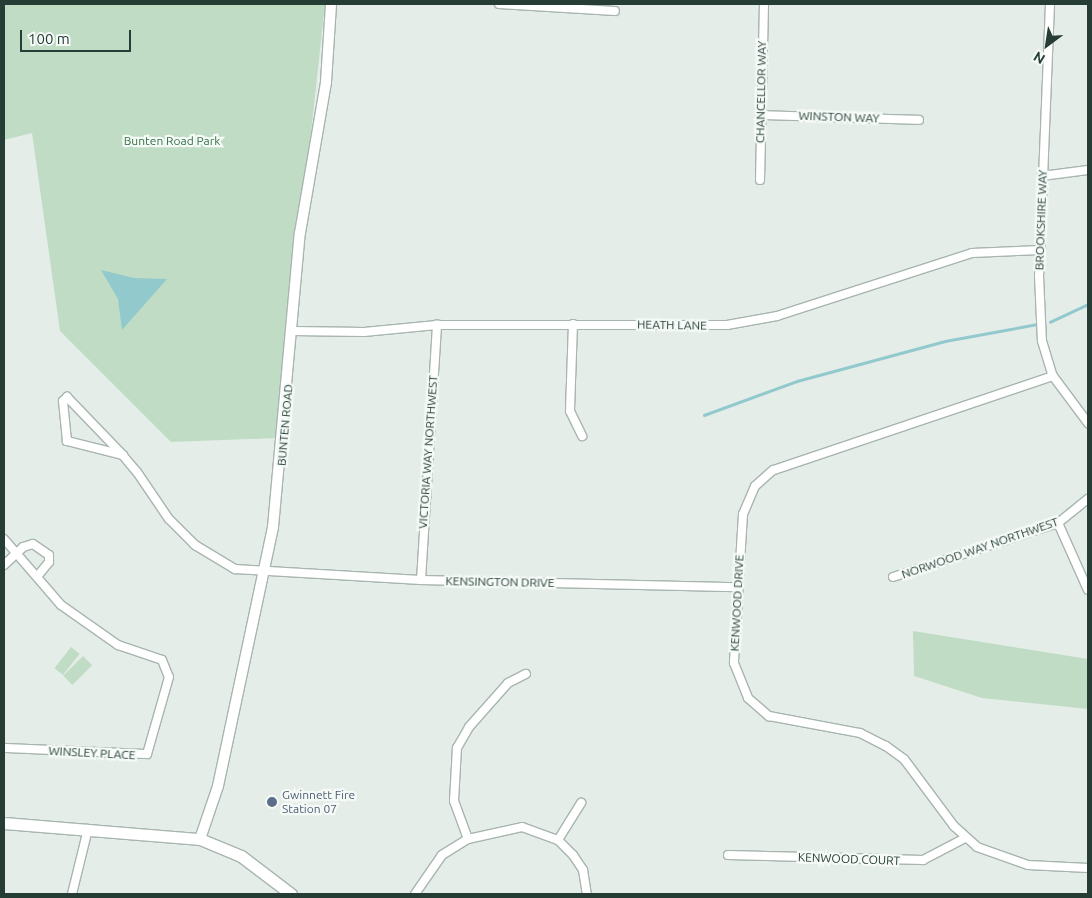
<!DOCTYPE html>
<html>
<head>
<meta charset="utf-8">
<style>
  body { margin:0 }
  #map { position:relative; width:1092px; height:898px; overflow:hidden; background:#e5ede9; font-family:Ubuntu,sans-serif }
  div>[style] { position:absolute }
  .green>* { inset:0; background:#c0dcc5; transform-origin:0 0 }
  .water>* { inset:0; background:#92c9cd }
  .stream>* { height:2.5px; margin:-1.25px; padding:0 1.25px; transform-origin:1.25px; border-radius:1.25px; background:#92c9cd }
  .roads { filter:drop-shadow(1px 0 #a8b5af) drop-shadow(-1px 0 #a8b5af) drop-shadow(0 1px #a8b5af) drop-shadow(0 -1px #a8b5af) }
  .minor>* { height:8px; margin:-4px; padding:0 4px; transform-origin:4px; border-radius:4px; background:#fff }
  .tertiary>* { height:10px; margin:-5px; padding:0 5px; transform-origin:5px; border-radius:5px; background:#fff }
  .secondary>* { height:11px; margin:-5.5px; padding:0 5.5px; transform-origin:5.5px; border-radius:5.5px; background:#fff }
  .dots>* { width:14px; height:14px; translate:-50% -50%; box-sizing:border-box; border:2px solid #f5faf7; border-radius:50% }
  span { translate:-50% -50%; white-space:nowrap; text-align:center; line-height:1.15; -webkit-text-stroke:4.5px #f5faf7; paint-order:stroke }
  .street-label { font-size:12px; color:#253d35 }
  .park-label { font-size:12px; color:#337146 }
  .service-label { font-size:12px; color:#4e5e75 }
  .left { translate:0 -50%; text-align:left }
  .frame { position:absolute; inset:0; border:5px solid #253d35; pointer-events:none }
  .north { position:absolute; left:1022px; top:20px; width:50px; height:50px; -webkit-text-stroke:4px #f5faf7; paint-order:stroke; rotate:211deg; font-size:14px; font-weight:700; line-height:20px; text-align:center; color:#253d35 }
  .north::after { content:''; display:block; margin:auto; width:18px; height:22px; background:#253d35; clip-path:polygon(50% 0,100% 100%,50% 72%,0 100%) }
  .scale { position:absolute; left:20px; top:30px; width:111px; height:22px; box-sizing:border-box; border:2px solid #253d35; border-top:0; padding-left:6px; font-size:15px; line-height:18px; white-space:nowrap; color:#253d35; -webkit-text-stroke:4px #f5faf7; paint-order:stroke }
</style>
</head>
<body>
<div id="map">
  <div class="green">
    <i style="clip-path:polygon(4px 4px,325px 4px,278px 438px,171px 442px,60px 331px,32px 133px,4px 140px)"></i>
    <i style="clip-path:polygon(913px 631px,1088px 659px,1088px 709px,982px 698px,914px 676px)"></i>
    <i style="left:71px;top:647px;width:11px;height:27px;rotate:38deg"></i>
    <i style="left:83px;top:656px;width:13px;height:28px;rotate:45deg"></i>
  </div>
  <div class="water">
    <i style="clip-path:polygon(101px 270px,134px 278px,167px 279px,122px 330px,118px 299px)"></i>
  </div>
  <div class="stream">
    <i style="left:1050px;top:322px;width:42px;rotate:-25.3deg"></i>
    <i style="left:704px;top:415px;width:99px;rotate:-20.1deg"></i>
    <i style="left:797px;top:381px;width:153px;rotate:-15.1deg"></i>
    <i style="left:945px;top:341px;width:95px;rotate:-10.4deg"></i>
  </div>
  <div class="roads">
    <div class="minor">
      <i style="left:499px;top:4px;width:116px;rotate:3.5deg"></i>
      <i style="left:1050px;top:4px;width:272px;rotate:92.3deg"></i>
      <i style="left:1039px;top:276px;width:65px;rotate:87.4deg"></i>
      <i style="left:1042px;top:341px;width:37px;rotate:73deg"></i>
      <i style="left:1053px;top:376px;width:59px;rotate:53.3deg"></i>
      <i style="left:760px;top:115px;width:159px;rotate:1.8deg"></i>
      <i style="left:1042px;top:176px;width:46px;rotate:-7.4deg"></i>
      <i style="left:760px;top:180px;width:176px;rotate:-88.7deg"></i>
      <i style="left:573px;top:324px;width:87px;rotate:92deg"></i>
      <i style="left:570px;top:411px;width:28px;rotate:64deg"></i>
      <i style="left:293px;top:331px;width:71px;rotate:0.8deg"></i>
      <i style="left:364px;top:332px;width:73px;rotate:-5.5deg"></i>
      <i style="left:437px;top:325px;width:290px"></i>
      <i style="left:727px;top:325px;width:51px;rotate:-10.2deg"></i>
      <i style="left:777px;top:316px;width:205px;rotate:-17.9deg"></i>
      <i style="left:972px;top:253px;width:68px;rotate:-2.5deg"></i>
      <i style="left:1053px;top:376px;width:295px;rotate:161.4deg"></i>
      <i style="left:773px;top:470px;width:24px;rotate:138deg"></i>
      <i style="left:755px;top:486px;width:30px;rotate:113deg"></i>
      <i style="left:743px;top:514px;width:149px;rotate:93.5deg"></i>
      <i style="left:734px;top:663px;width:38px;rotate:68deg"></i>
      <i style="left:748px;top:698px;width:28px;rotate:41deg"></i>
      <i style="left:769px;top:716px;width:93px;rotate:10.6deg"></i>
      <i style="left:860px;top:733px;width:29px;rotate:27deg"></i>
      <i style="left:886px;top:746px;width:22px;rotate:36deg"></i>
      <i style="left:904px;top:759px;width:84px;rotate:53.3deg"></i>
      <i style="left:954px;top:826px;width:31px;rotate:42deg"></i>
      <i style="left:977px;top:847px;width:54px;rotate:19.4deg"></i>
      <i style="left:1028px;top:865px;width:60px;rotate:2.9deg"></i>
      <i style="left:123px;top:455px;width:58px;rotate:-166deg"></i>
      <i style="left:67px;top:441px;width:40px;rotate:-95.7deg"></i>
      <i style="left:63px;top:401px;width:6px;rotate:-45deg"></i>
      <i style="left:67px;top:397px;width:76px;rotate:46.1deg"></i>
      <i style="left:120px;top:452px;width:26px;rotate:50deg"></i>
      <i style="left:137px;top:472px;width:57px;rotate:55.8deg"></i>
      <i style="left:169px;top:519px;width:37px;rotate:45deg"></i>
      <i style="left:195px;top:545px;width:47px;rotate:31deg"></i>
      <i style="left:235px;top:569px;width:186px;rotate:3.4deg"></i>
      <i style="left:421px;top:580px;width:317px;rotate:1.3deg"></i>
      <i style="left:1058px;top:523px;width:73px;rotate:65.9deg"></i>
      <i style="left:4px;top:539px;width:87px;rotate:49.2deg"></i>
      <i style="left:61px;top:605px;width:70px;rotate:35.1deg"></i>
      <i style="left:118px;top:645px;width:46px;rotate:18.8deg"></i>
      <i style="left:162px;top:660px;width:18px;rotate:68deg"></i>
      <i style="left:169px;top:677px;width:80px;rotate:105.9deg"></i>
      <i style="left:147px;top:754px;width:143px;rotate:-177.6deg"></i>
      <i style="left:4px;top:565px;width:26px;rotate:-43deg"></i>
      <i style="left:23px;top:547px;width:10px;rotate:-17deg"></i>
      <i style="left:33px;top:544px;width:19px;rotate:35deg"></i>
      <i style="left:49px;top:555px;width:7px;rotate:90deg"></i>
      <i style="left:49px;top:562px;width:19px;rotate:129deg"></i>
      <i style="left:893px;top:577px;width:174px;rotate:-18.1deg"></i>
      <i style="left:1058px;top:523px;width:38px;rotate:-39deg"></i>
      <i style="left:421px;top:580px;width:256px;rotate:-86.4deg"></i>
      <i style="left:468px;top:839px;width:40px;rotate:-110.2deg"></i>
      <i style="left:454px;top:801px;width:53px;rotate:-86.8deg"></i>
      <i style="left:457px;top:748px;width:24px;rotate:-60deg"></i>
      <i style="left:469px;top:727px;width:59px;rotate:-48.4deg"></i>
      <i style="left:508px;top:683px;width:20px;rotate:-27deg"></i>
      <i style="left:558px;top:840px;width:44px;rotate:-58.1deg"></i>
      <i style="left:728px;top:855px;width:195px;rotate:1.5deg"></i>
      <i style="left:923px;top:860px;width:47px;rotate:-27.6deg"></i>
      <i style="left:72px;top:894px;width:67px;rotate:-76.2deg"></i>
      <i style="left:415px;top:894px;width:47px;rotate:-55.3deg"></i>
      <i style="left:442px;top:855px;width:31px;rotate:-32deg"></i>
      <i style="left:468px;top:839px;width:55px;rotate:-12.5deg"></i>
      <i style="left:522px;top:827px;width:38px;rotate:20deg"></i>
      <i style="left:558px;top:840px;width:21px;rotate:45deg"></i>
      <i style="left:573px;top:855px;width:18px;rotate:56deg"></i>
      <i style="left:583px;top:870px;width:24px;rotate:81deg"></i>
    </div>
    <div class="tertiary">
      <i style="left:200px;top:839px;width:56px;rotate:-71.2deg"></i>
      <i style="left:218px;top:786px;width:265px;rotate:-78deg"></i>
      <i style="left:273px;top:527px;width:295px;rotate:-84.8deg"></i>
      <i style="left:300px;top:233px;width:153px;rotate:-80.2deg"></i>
      <i style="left:326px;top:82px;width:78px;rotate:-86.3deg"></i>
    </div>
    <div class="secondary">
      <i style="left:4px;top:823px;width:197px;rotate:4.7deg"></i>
      <i style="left:200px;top:839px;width:44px;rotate:22.5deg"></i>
      <i style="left:241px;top:856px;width:63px;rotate:37.2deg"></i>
    </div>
  </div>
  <div class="dots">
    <i style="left:272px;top:802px;background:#5c6f8a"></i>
  </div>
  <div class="street-label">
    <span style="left:761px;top:92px;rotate:-89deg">CHANCELLOR WAY</span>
    <span style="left:839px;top:117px;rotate:2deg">WINSTON WAY</span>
    <span style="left:1041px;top:220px;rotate:-88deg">BROOKSHIRE WAY</span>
    <span style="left:672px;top:325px;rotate:1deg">HEATH LANE</span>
    <span style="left:285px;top:425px;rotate:-85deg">BUNTEN ROAD</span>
    <span style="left:428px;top:452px;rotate:-86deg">VICTORIA WAY NORTHWEST</span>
    <span style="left:980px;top:548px;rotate:-19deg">NORWOOD WAY NORTHWEST</span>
    <span style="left:500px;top:582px;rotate:1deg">KENSINGTON DRIVE</span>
    <span style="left:737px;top:603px;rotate:-87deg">KENWOOD DRIVE</span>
    <span style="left:92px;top:753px;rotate:3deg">WINSLEY PLACE</span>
    <span style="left:849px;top:859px;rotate:2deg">KENWOOD COURT</span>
  </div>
  <div class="park-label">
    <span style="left:172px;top:141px">Bunten Road Park</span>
  </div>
  <div class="service-label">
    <span class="left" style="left:282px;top:802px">Gwinnett Fire<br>Station 07</span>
  </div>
  <div class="frame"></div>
  <div class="north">N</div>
  <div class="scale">100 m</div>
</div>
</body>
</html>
